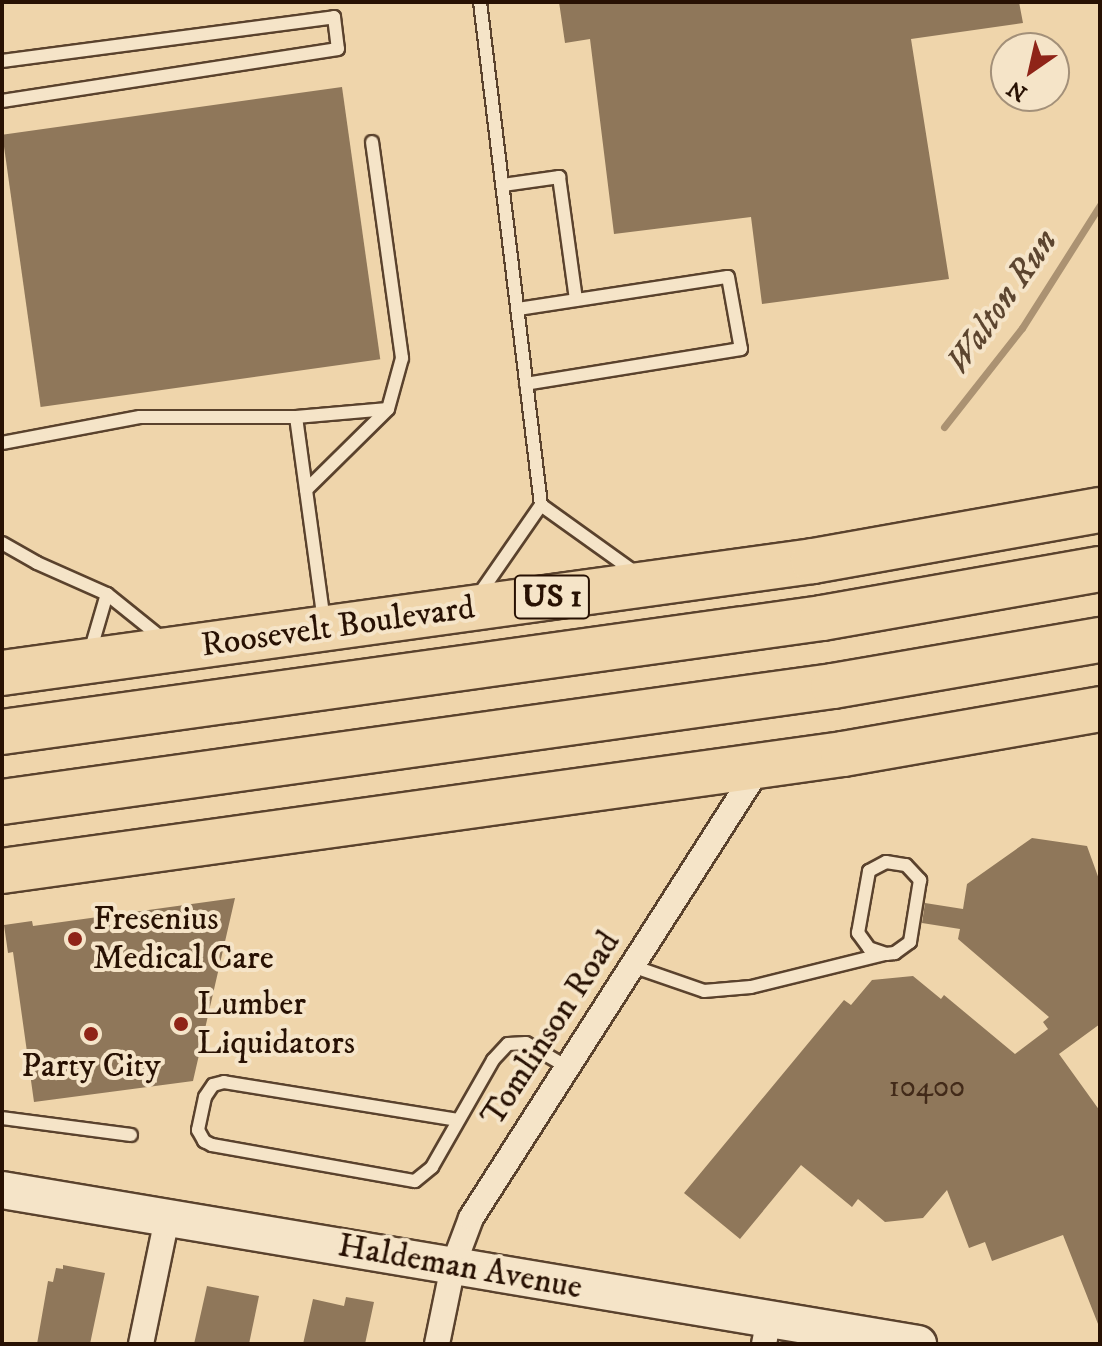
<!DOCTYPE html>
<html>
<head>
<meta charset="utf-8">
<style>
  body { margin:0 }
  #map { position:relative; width:1102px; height:1346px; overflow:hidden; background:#efd5ab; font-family:"IM FELL DW Pica",serif }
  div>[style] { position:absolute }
  .stream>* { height:7px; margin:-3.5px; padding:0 3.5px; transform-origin:3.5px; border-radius:3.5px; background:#ab9272 }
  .building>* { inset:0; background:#8f775a; transform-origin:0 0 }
  .roads { filter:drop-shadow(2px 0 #5a422d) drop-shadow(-2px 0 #5a422d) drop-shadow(0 2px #5a422d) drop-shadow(0 -2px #5a422d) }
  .lane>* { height:12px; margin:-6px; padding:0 6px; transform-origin:6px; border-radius:6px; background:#f5e4c8 }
  .street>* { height:24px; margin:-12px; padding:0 12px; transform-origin:12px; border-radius:12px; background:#f5e4c8 }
  .secondary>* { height:36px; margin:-18px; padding:0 18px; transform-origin:18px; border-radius:18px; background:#f5e4c8 }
  .highway>* { height:44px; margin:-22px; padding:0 22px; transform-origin:22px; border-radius:22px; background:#efd5ab }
  .dots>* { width:22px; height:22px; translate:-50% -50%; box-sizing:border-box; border:4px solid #f5e4c8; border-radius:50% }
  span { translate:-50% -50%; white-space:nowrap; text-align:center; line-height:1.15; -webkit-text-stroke:8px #f5e4c8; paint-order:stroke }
  .number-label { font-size:30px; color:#422a19 }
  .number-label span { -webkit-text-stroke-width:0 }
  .shield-label span { padding:2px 6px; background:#f5e4c8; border:2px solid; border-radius:6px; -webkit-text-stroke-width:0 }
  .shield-label { font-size:32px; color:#281103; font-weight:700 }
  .street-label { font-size:34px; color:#281103 }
  .poi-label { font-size:34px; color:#281103 }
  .left { translate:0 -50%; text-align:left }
  .water-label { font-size:36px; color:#5c452f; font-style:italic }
  .frame { position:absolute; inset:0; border:4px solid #281103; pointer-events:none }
  .north { position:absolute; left:990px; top:32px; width:80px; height:80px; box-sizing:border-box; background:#f5e4c8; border:2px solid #a39079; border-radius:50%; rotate:214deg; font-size:22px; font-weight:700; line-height:32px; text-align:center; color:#281103 }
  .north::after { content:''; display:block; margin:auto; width:28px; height:36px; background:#8f2418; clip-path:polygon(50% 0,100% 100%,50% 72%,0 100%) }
</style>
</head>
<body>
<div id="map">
  <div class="stream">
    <i style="left:944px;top:427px;width:126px;rotate:-51.8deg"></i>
    <i style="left:1022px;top:328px;width:146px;rotate:-57.6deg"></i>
  </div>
  <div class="building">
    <i style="clip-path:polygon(559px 2px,1019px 2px,1023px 23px,911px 39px,949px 279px,762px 304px,751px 217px,614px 234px,590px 39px,565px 43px)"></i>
    <i style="left:342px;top:87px;width:275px;height:343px;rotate:82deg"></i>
    <i style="clip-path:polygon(1032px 838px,1087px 846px,1100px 882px,1100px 1024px,1059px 1054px,1100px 1111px,1100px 1329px,1063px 1235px,992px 1261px,985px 1242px,969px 1248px,947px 1190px,923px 1218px,885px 1222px,858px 1199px,852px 1207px,801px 1165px,740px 1239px,684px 1193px,844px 1000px,851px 1005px,872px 980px,913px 976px,941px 999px,944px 995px,1015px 1054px,1048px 1029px,1043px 1022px,1049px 1017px,958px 939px,960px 929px,922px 923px,925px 903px,963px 909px,967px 884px)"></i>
    <i style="clip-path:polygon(235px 898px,193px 1081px,34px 1102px,13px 952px,8px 953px,4px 925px,32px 921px,33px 926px)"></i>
    <i style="clip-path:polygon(63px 1265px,105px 1273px,90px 1344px,37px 1344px,48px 1281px,53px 1282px,56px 1268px,63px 1269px)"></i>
    <i style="clip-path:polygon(207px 1286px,259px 1296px,249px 1344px,194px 1344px)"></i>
    <i style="clip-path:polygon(346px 1297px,374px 1302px,365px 1344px,303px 1344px,313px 1299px,344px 1306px)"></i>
  </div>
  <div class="roads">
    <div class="lane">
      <i style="left:2px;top:61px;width:335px;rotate:-7.5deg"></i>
      <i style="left:334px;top:17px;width:32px;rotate:83deg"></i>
      <i style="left:338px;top:49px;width:340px;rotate:171.2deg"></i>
      <i style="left:503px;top:185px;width:57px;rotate:-8.1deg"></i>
      <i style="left:559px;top:177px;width:124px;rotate:82.1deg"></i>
      <i style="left:518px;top:309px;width:212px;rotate:-8.7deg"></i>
      <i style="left:728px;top:277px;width:73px;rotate:79.8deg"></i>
      <i style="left:741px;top:349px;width:218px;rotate:170.8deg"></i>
      <i style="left:296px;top:417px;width:92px;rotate:-5deg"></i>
      <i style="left:388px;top:409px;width:53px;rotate:-74.6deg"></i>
      <i style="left:402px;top:358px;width:218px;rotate:-97.9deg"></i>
      <i style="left:2px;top:443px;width:140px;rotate:-10.7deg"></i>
      <i style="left:140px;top:417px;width:156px"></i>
      <i style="left:296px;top:417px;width:206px;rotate:82.2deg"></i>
      <i style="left:306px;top:490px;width:115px;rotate:-44.6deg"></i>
      <i style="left:541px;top:505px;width:117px;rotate:35.6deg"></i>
      <i style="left:2px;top:543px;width:40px;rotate:29.7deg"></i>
      <i style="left:37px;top:563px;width:77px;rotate:23.9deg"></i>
      <i style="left:107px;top:594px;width:72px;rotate:38.8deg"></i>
      <i style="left:478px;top:596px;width:111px;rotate:-55.3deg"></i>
      <i style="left:541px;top:505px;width:507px;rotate:-96.91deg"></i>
      <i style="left:90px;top:652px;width:60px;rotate:-73.7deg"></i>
      <i style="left:886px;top:862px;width:20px;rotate:9deg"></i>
      <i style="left:906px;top:865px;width:21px;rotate:47deg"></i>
      <i style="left:920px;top:880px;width:63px;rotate:99.2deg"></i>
      <i style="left:910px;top:942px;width:19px;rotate:144deg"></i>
      <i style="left:895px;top:953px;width:9px;rotate:174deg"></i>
      <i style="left:886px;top:954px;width:18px;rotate:-161deg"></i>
      <i style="left:869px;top:948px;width:19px;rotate:-126deg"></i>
      <i style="left:858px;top:933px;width:63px;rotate:-79.9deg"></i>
      <i style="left:869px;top:871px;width:19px;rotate:-28deg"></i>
      <i style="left:632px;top:966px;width:76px;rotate:19.1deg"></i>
      <i style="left:704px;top:991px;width:47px;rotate:-4.9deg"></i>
      <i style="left:751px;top:987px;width:137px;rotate:-13.9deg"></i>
      <i style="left:2px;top:1118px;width:130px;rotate:7.5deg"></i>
      <i style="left:458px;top:1120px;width:237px;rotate:-170.8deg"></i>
      <i style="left:224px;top:1082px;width:11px;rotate:165deg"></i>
      <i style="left:213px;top:1085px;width:14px;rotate:124deg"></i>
      <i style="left:205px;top:1097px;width:34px;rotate:102deg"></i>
      <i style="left:198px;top:1130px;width:13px;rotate:61deg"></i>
      <i style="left:204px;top:1141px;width:9px;rotate:27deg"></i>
      <i style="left:212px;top:1145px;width:206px;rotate:10.1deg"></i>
      <i style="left:415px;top:1181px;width:22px;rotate:-39deg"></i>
      <i style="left:432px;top:1167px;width:123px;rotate:-60.3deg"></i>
      <i style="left:493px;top:1060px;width:22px;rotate:-47deg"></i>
      <i style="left:508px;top:1044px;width:18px;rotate:-3deg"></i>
      <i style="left:526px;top:1043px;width:48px;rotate:30.3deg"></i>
    </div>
    <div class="street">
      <i style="left:141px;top:1344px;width:129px;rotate:-78.3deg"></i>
      <i style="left:437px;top:1344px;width:80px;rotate:-78.4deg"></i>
      <i style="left:453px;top:1266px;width:51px;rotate:-69.4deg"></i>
      <i style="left:471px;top:1218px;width:536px;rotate:-57.41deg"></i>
      <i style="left:764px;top:1344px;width:25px;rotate:-79deg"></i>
    </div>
    <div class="secondary">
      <i style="left:2px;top:1190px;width:929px;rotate:9.54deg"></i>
    </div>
    <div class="highway">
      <i style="left:2px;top:673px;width:819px;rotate:-7.86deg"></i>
      <i style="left:813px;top:561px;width:291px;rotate:-10.1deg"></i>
      <i style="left:2px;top:732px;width:828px;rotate:-7.91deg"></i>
      <i style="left:822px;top:618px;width:282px;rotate:-10deg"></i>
      <i style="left:2px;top:802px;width:839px;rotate:-7.95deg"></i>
      <i style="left:833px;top:686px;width:271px;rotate:-9.8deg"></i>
      <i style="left:2px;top:871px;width:849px;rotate:-7.92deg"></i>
      <i style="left:843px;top:754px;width:261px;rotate:-9.9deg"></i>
    </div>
  </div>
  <div class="dots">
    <i style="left:75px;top:939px;background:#8f2418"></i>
    <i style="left:181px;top:1024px;background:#8f2418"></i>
    <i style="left:91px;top:1034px;background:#8f2418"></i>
  </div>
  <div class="number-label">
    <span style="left:927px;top:1088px">10400</span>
  </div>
  <div class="shield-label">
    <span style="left:552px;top:597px">US 1</span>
  </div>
  <div class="street-label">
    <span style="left:338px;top:627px;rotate:-8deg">Roosevelt Boulevard</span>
    <span style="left:551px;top:1029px;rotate:-57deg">Tomlinson Road</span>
    <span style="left:460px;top:1267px;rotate:10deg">Haldeman Avenue</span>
  </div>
  <div class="poi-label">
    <span class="left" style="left:93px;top:939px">Fresenius<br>Medical Care</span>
    <span class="left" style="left:197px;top:1024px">Lumber<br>Liquidators</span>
    <span style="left:91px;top:1067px">Party City</span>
  </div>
  <div class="water-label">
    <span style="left:1002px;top:302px;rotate:-55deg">Walton Run</span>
  </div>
  <div class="frame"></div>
  <div class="north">N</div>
</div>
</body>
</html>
